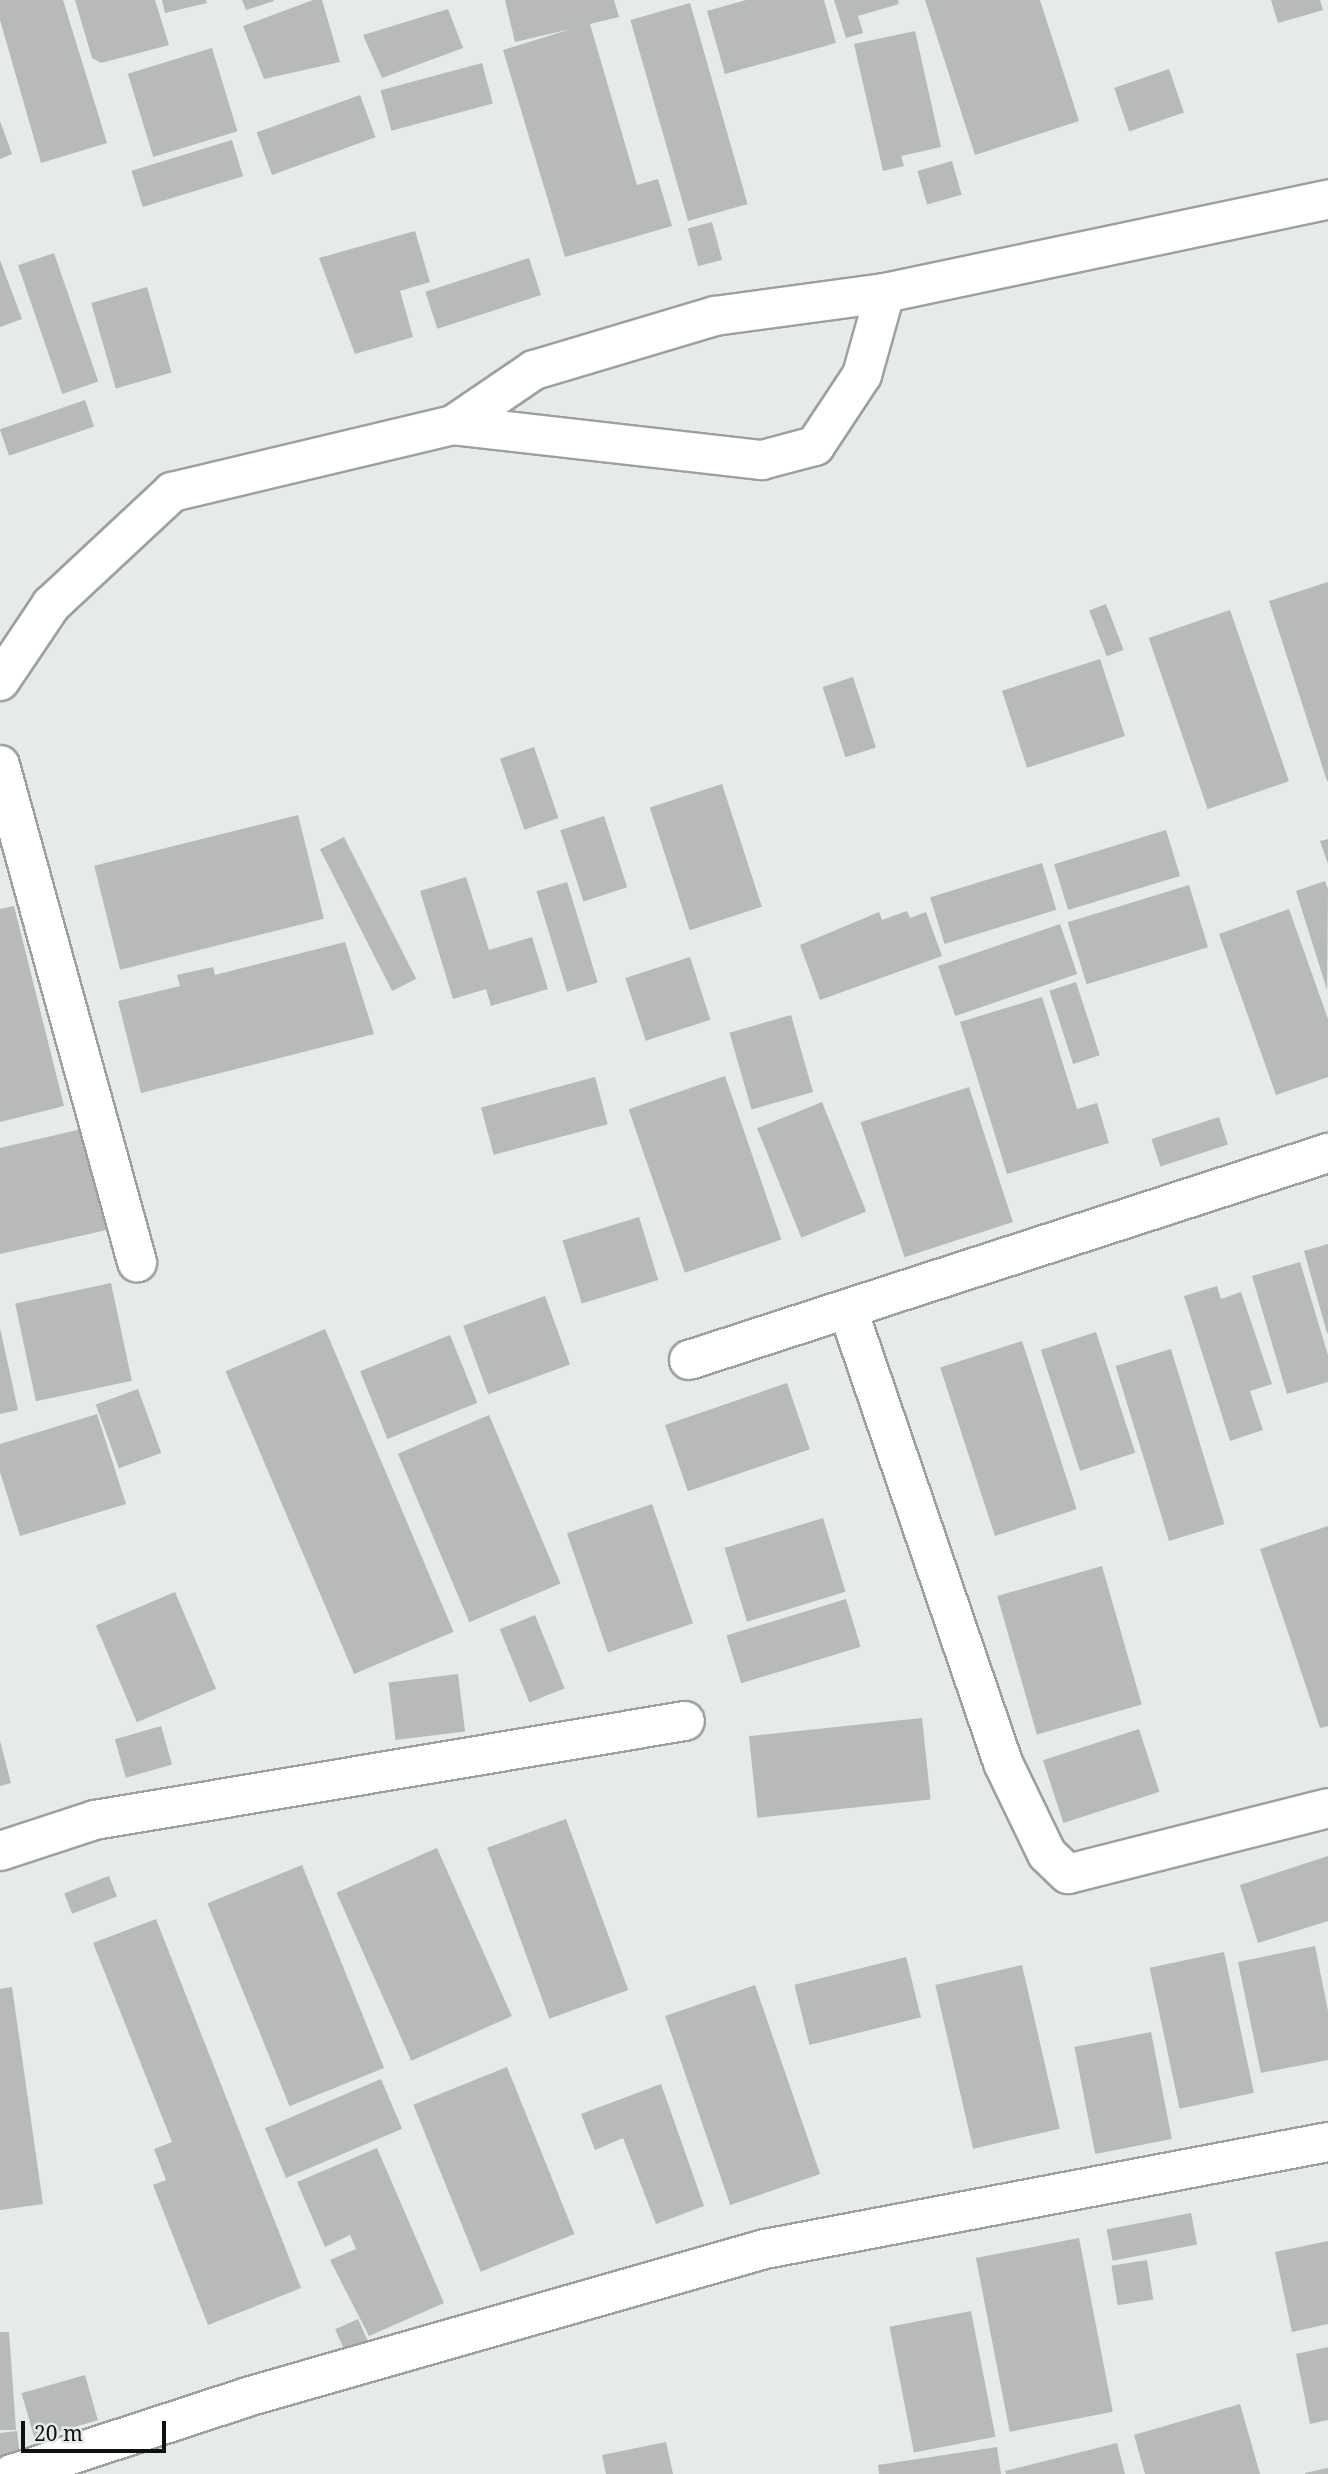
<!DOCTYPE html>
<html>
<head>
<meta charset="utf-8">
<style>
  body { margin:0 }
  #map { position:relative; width:1328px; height:2474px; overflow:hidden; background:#e6eae8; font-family:"Noto Serif",serif }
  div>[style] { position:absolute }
  .building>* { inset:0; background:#b7bab9; transform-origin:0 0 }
  .roads { filter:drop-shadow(2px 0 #9da09f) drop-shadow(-2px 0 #9da09f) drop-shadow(0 2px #9da09f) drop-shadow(0 -2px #9da09f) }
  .minor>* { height:38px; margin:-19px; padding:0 19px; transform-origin:19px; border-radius:19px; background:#fff }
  span { translate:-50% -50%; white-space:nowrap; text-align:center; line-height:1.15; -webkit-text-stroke:5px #e6eae8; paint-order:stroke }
  .scale { position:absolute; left:21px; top:2421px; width:145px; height:32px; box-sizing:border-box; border:4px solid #0f1110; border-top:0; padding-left:9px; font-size:21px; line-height:24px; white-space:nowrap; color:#0f1110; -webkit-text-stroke:5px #e6eae8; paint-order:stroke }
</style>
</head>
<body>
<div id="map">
  <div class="building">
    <i style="clip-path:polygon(0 0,63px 0,107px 143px,41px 163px,0 20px)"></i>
    <i style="clip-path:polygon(75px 0,155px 0,169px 45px,101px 63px,92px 58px)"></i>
    <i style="clip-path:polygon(162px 0,206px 0,207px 3px,165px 13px)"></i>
    <i style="clip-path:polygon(242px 0,274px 0,274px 1px,246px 10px)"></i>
    <i style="clip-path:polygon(313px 0,322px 0,340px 62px,264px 79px,243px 26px)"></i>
    <i style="clip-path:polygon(505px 0,614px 0,619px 17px,590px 24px,637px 185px,658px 179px,672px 226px,565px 257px,503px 50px,571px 29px,515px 42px)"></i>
    <i style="clip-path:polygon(746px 0,824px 0,836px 43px,725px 74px,707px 11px)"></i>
    <i style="clip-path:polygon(834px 0,898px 0,899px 4px,858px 16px,863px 33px,846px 38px)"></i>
    <i style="clip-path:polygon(925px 0,1040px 0,1079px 121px,975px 155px)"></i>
    <i style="clip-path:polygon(1271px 0,1320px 0,1323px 10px,1278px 23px)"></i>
    <i style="left:690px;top:3px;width:209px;height:62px;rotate:74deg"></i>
    <i style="clip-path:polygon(448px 9px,463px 48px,382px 78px,363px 35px)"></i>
    <i style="clip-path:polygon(915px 31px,941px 147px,901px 156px,904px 166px,883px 171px,854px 44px)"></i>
    <i style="left:212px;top:48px;width:87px;height:88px;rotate:73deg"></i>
    <i style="left:482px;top:63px;width:42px;height:105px;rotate:75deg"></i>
    <i style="left:1169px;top:69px;width:46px;height:58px;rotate:71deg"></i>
    <i style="left:360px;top:95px;width:45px;height:110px;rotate:70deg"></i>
    <i style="clip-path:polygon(0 121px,12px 154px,0 159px)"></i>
    <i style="left:232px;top:140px;width:38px;height:105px;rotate:73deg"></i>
    <i style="left:952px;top:161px;width:35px;height:36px;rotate:74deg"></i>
    <i style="left:712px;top:222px;width:39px;height:25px;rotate:75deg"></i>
    <i style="clip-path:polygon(415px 231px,430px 282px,400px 291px,413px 337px,355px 354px,319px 258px)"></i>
    <i style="left:54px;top:253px;width:136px;height:38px;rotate:71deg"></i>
    <i style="left:529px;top:258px;width:39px;height:109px;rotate:72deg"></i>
    <i style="clip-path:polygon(0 260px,22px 319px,0 327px)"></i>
    <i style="left:147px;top:287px;width:89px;height:58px;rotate:74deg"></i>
    <i style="left:85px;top:400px;width:28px;height:90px;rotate:71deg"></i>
    <i style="clip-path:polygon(1328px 582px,1328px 781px,1327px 781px,1269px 601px)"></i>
    <i style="left:1106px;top:604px;width:49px;height:18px;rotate:69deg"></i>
    <i style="left:1230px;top:610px;width:181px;height:86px;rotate:71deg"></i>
    <i style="left:1100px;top:659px;width:81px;height:103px;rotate:72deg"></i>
    <i style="left:853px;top:677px;width:74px;height:32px;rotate:72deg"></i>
    <i style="left:534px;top:747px;width:75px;height:36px;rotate:71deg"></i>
    <i style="left:722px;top:784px;width:129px;height:76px;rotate:72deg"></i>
    <i style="left:298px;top:815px;width:107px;height:210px;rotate:76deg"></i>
    <i style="left:604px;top:816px;width:75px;height:46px;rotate:72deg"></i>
    <i style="left:1166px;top:830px;width:48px;height:117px;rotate:73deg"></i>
    <i style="left:344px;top:837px;width:159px;height:27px;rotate:63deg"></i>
    <i style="clip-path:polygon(1328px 839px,1328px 864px,1320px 841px)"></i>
    <i style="left:1042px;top:863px;width:49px;height:117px;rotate:73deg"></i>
    <i style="clip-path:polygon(466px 877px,489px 950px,532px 937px,548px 989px,491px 1006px,486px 989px,453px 999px,420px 891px)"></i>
    <i style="clip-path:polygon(1325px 881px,1328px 889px,1327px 990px,1296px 891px)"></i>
    <i style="left:567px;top:882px;width:105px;height:32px;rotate:73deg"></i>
    <i style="left:1189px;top:885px;width:65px;height:127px;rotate:73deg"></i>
    <i style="clip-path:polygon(14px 906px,64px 1106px,0 1122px,0 909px)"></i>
    <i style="clip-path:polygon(1289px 909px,1328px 1019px,1328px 1077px,1276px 1095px,1219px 934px)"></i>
    <i style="clip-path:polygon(907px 911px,910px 918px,926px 912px,942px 956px,820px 1000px,800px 945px,879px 912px,882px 920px)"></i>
    <i style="left:1060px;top:924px;width:53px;height:129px;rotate:71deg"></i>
    <i style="clip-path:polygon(345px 942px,374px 1034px,141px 1093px,118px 1001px,180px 986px,177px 975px,213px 967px,215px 975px)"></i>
    <i style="left:690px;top:957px;width:66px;height:68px;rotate:72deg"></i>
    <i style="left:1076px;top:982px;width:77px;height:28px;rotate:72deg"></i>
    <i style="clip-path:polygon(1042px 997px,1077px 1109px,1097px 1103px,1109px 1143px,1007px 1174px,960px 1022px)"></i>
    <i style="left:791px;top:1015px;width:80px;height:64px;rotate:74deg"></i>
    <i style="left:725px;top:1076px;width:173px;height:102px;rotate:71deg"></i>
    <i style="left:595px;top:1077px;width:49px;height:118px;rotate:75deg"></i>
    <i style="left:969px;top:1087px;width:142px;height:114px;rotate:72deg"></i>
    <i style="left:822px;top:1102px;width:118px;height:70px;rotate:68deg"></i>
    <i style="left:1219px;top:1117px;width:29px;height:71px;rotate:72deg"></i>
    <i style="clip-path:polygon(86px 1128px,111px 1229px,0 1254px,0 1148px)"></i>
    <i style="left:639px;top:1217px;width:66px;height:80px;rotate:73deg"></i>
    <i style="clip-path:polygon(1328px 1244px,1328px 1333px,1327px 1333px,1304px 1251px)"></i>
    <i style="clip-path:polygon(1300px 1262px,1328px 1355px,1328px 1382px,1287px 1394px,1252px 1276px)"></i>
    <i style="left:111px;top:1283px;width:100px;height:98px;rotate:78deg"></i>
    <i style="clip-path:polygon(1217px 1286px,1221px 1299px,1241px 1292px,1272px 1384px,1250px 1391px,1263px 1430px,1230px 1441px,1184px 1296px)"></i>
    <i style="left:545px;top:1296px;width:73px;height:87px;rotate:70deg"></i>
    <i style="clip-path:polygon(0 1328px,18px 1410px,0 1414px)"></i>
    <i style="left:325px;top:1329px;width:329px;height:108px;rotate:67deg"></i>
    <i style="left:1096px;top:1332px;width:127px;height:58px;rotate:72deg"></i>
    <i style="left:450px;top:1335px;width:73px;height:97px;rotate:68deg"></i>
    <i style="left:1022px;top:1341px;width:177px;height:86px;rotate:72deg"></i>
    <i style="left:1171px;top:1349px;width:183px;height:58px;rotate:73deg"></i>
    <i style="left:787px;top:1383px;width:70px;height:129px;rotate:71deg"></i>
    <i style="left:138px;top:1389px;width:68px;height:45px;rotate:70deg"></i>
    <i style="clip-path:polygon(97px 1414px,126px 1504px,20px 1536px,0 1472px,0 1444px)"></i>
    <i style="left:489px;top:1415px;width:183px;height:99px;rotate:67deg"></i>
    <i style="left:652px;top:1504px;width:126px;height:90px;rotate:71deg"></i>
    <i style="left:823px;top:1518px;width:77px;height:103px;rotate:73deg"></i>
    <i style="clip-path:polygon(1328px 1526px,1328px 1726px,1320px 1728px,1260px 1549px)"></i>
    <i style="left:1102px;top:1566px;width:144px;height:109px;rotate:74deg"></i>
    <i style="left:175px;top:1592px;width:105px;height:86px;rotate:67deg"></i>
    <i style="left:846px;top:1599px;width:50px;height:125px;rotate:73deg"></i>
    <i style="left:535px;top:1615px;width:79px;height:38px;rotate:68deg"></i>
    <i style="left:458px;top:1674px;width:58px;height:70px;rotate:83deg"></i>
    <i style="left:922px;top:1718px;width:82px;height:174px;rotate:84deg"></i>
    <i style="left:161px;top:1726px;width:40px;height:48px;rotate:74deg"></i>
    <i style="left:1139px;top:1729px;width:66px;height:101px;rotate:72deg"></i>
    <i style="clip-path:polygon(0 1741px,11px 1783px,0 1786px)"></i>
    <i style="left:566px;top:1819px;width:182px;height:84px;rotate:70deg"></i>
    <i style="left:437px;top:1848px;width:184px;height:110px;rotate:66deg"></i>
    <i style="clip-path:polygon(1328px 1856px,1328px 1921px,1258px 1943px,1240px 1885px)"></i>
    <i style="left:302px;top:1865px;width:219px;height:102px;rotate:68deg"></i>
    <i style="left:109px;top:1876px;width:22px;height:48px;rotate:69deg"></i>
    <i style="clip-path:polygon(156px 1919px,301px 2288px,208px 2325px,153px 2185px,166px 2180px,154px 2149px,172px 2142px,93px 1943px)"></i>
    <i style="clip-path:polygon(1315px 1946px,1328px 2011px,1328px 2060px,1261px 2073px,1238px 1962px)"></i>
    <i style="left:1224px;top:1952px;width:144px;height:76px;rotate:78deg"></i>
    <i style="left:906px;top:1957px;width:62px;height:115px;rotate:76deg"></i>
    <i style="left:1022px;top:1965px;width:168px;height:89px;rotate:77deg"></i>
    <i style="left:755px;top:1985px;width:200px;height:95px;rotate:71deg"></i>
    <i style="clip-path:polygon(12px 1987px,43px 2204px,0 2210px,0 1989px)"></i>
    <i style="left:1151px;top:2032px;width:109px;height:78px;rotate:79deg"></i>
    <i style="left:507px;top:2067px;width:180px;height:101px;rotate:68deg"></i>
    <i style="left:381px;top:2079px;width:54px;height:126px;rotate:67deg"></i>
    <i style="clip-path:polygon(661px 2084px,704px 2206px,656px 2224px,623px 2138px,595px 2150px,581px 2114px)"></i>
    <i style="clip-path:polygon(377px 2148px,444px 2303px,369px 2336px,330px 2260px,356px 2249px,350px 2235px,325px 2247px,297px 2182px)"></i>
    <i style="left:1191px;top:2213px;width:32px;height:86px;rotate:79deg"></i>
    <i style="left:1079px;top:2238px;width:177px;height:105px;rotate:79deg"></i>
    <i style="clip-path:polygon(1328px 2241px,1328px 2324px,1292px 2332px,1275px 2252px)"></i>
    <i style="left:1147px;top:2260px;width:40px;height:36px;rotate:81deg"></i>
    <i style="left:971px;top:2311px;width:128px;height:83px;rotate:79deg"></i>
    <i style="left:358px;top:2319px;width:39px;height:25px;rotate:66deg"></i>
    <i style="clip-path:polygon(0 2332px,9px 2332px,16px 2430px,0 2430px)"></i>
    <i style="clip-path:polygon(1328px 2347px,1328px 2420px,1310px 2424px,1296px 2354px)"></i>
    <i style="left:85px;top:2375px;width:47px;height:66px;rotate:74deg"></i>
    <i style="clip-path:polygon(1240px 2404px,1260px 2474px,1145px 2474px,1134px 2435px)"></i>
    <i style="clip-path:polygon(17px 2431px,20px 2458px,0 2461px,0 2433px)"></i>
    <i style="clip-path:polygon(666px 2442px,673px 2474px,606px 2474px,602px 2455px)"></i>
    <i style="clip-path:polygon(1117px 2443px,1125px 2474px,1006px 2474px,1005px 2471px)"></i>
    <i style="clip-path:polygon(997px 2447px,1001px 2474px,879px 2474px,878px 2465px)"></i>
    <i style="clip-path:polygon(1328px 2468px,1328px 2474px,1305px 2474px,1305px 2473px)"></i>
  </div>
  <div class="roads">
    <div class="minor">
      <i style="left:453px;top:425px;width:98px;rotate:-34.2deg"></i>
      <i style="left:534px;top:370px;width:189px;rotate:-16.6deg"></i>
      <i style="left:715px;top:316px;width:172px;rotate:-7.7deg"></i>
      <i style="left:0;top:681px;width:92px;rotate:-56.1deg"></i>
      <i style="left:51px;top:605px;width:166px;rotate:-43deg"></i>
      <i style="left:172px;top:492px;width:289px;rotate:-13.4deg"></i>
      <i style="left:453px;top:425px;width:311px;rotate:6.5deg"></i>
      <i style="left:762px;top:460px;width:55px;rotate:-14.8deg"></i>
      <i style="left:815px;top:446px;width:85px;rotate:-56.5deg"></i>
      <i style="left:862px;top:375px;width:85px;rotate:-74.3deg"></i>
      <i style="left:885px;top:293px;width:453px;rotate:-11.9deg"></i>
      <i style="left:0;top:765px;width:516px;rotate:74.59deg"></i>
      <i style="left:848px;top:1310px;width:479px;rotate:71.1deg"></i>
      <i style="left:1003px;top:1763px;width:101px;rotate:64.2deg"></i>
      <i style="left:1047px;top:1854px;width:29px;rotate:44deg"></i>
      <i style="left:1068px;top:1874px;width:268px;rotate:-14.2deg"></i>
      <i style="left:689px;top:1360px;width:672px;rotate:-17.95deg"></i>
      <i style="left:0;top:1851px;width:100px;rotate:-18.1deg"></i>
      <i style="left:95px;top:1820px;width:598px;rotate:-9.53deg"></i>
      <i style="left:12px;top:2474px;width:247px;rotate:-18.1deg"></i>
      <i style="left:247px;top:2397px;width:539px;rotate:-15.95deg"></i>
      <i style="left:765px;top:2249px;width:573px;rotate:-10.76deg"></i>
    </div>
  </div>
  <div class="scale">20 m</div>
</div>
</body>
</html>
